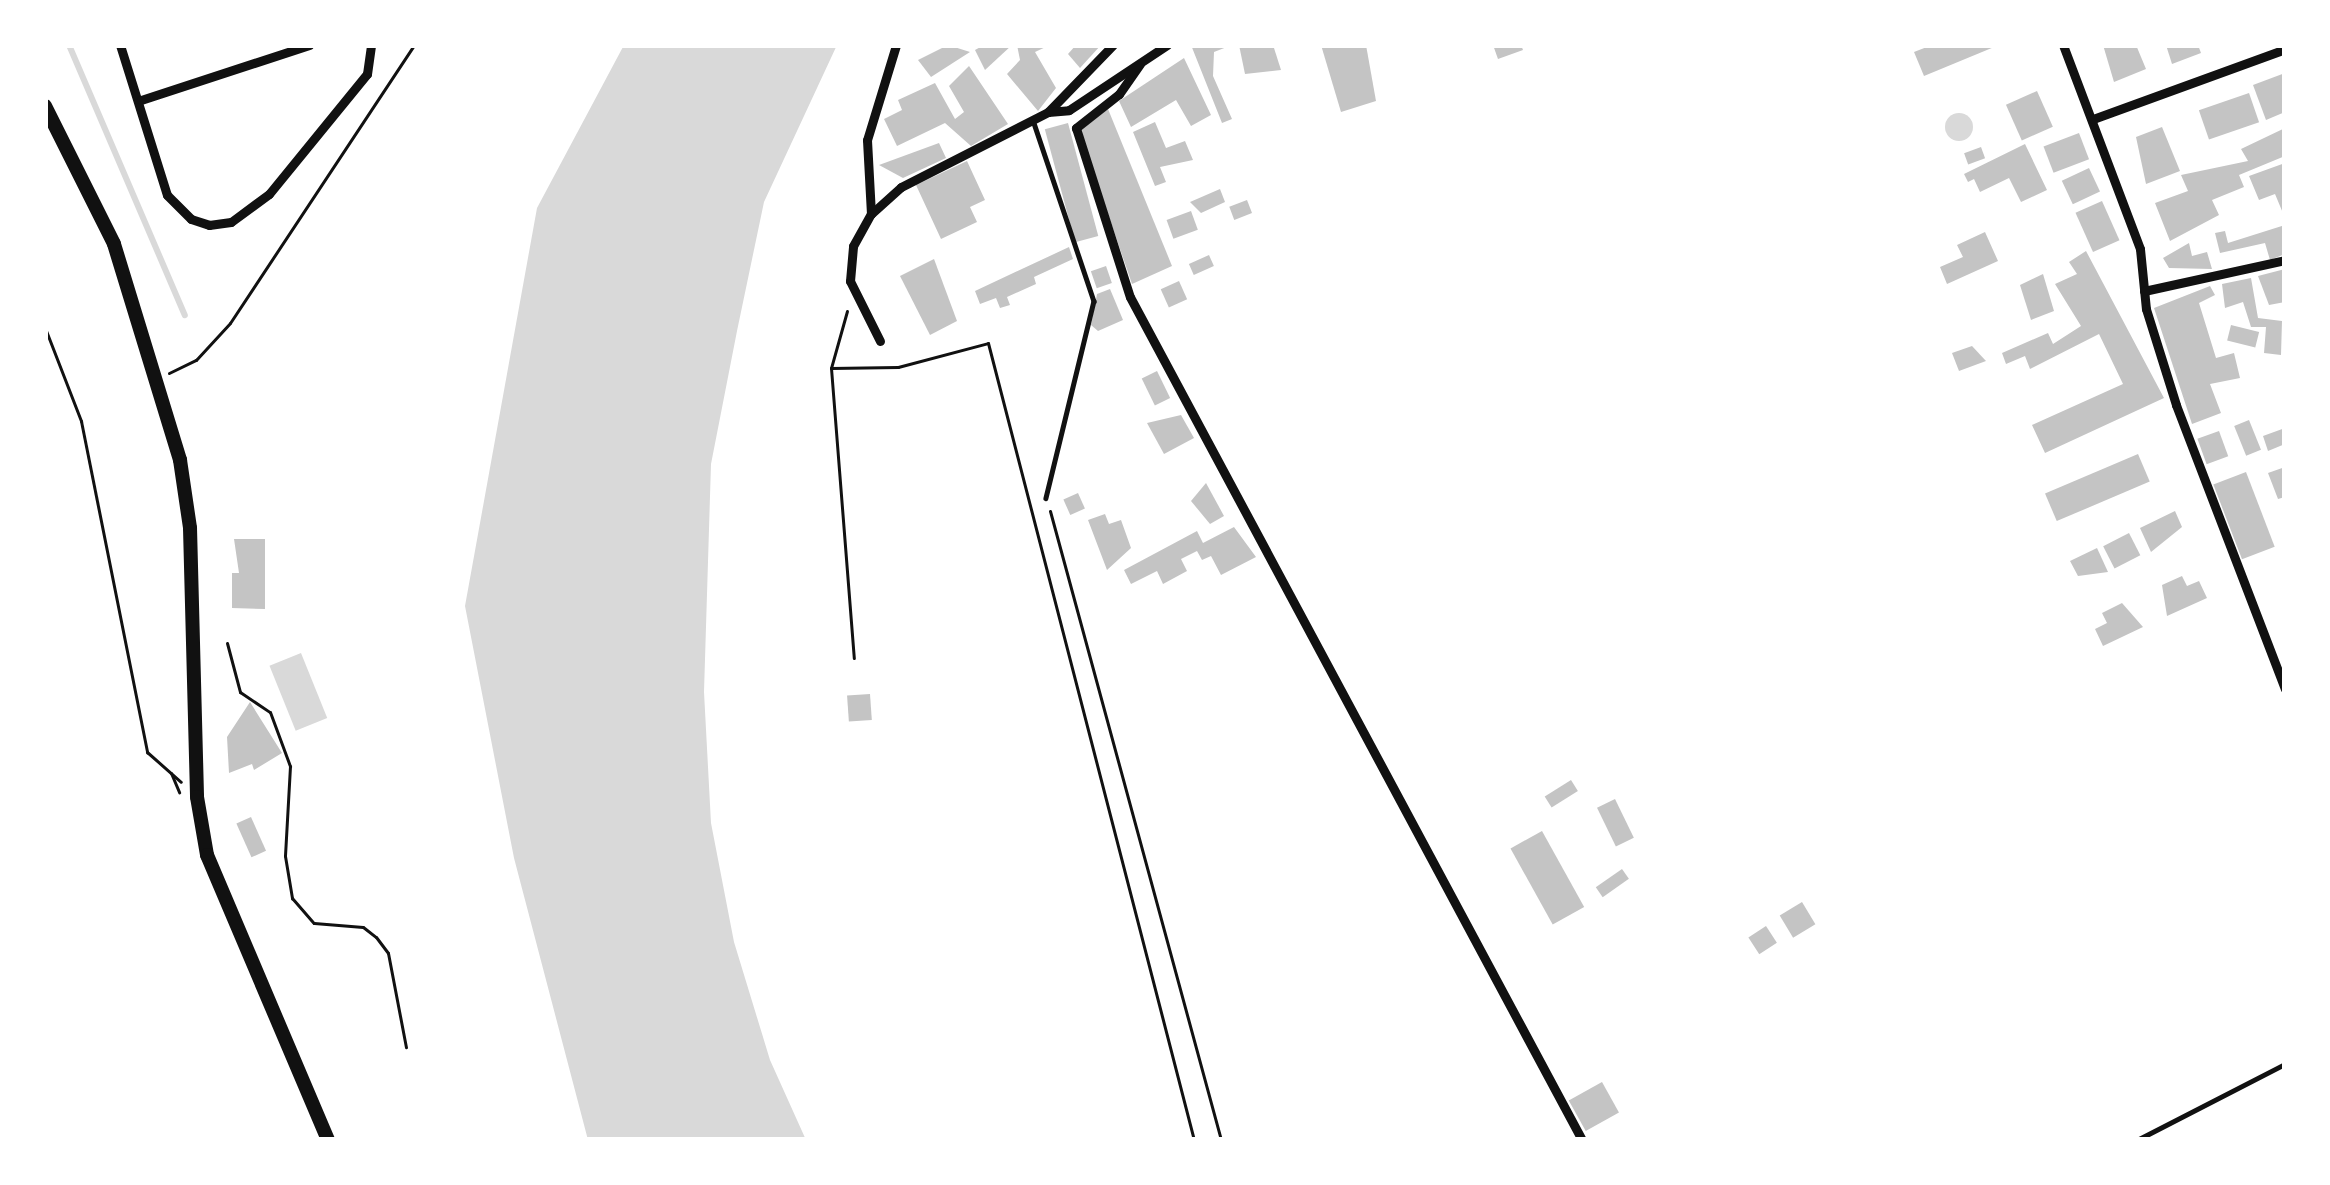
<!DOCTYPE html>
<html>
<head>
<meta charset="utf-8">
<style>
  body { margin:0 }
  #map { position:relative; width:2330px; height:1185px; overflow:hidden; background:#fff; font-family:Jost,sans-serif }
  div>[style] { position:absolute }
  .water>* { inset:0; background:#d9d9d9; transform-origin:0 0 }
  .round { border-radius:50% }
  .stream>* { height:6px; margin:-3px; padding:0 3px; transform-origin:3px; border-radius:3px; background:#d9d9d9 }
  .building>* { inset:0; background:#c4c4c4; transform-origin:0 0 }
  .path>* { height:3px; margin:-1.5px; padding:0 1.5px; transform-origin:1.5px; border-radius:1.5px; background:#111 }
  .service>* { height:4.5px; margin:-2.25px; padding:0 2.25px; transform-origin:2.25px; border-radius:2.25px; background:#111 }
  .minor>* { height:9px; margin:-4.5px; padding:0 4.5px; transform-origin:4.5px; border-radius:4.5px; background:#111 }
  .secondary>* { height:14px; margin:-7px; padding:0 7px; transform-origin:7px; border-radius:7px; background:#111 }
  span { translate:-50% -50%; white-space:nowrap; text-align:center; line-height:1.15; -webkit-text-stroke:10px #fff; paint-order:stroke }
  .frame { position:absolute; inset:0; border:48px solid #fff; pointer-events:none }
</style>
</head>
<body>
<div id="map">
  <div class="water">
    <i style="clip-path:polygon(624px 45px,837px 45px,764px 202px,737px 331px,711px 464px,704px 692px,711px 823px,734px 942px,770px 1060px,806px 1140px,588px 1140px,514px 858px,465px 606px,537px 208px)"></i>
    <i class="round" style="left:1945px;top:113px;width:28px;height:28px"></i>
    <i style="left:301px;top:653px;width:70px;height:34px;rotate:68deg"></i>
  </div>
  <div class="stream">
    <i style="left:69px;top:45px;width:294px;rotate:66.8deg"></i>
  </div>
  <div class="building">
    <i style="clip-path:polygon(948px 45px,970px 52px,931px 77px,918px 60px)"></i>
    <i style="clip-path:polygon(984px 45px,1012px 45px,985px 70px,975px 50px)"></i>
    <i style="clip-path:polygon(1017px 45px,1050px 45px,1035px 52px,1056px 88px,1038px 111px,1007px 74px,1020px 60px)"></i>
    <i style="clip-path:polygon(1076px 45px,1101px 45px,1080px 68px,1068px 54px)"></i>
    <i style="clip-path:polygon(1191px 45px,1232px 45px,1214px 52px,1213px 76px,1232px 119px,1222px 123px)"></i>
    <i style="clip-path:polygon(1239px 45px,1274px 48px,1281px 70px,1245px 74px)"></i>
    <i style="clip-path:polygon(1321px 45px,1366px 45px,1376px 101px,1341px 112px)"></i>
    <i style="clip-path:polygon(1493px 45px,1521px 45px,1523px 50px,1498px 59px)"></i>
    <i style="clip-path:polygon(1932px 45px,1999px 45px,1924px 76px,1914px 52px)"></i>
    <i style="clip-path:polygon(2103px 45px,2136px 45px,2146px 69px,2114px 82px)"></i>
    <i style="clip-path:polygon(2166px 45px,2198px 45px,2201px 53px,2172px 64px)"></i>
    <i style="clip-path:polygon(1184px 58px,1211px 115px,1191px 126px,1176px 100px,1131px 127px,1119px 101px)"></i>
    <i style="clip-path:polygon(969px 66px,1008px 124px,971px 146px,945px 123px,897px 146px,884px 119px,902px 110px,898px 100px,935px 83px,955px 119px,964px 112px,949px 86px)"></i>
    <i style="clip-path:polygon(2285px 73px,2285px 112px,2266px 120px,2253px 85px)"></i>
    <i style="left:2037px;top:91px;width:39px;height:34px;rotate:66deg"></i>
    <i style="left:2249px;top:93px;width:31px;height:53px;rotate:71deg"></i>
    <i style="clip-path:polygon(1108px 109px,1172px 266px,1132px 284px,1083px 141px,1082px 129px)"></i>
    <i style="clip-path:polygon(1155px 122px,1166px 148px,1185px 141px,1193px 160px,1160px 167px,1166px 182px,1155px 186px,1133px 132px)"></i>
    <i style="left:1068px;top:123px;width:117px;height:24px;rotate:75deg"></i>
    <i style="clip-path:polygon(2162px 127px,2180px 171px,2146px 184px,2136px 137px)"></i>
    <i style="clip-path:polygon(2285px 128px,2285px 156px,2239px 175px,2244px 187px,2212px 200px,2219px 215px,2170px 241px,2155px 203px,2188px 191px,2181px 175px,2248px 161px,2241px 149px)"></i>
    <i style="left:2079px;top:133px;width:28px;height:38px;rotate:69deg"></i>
    <i style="clip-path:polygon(939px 143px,946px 158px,903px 178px,879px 165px)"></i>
    <i style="clip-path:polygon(2025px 144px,2047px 190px,2021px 202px,2009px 178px,1980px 192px,1974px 179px,1968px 182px,1964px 174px)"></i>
    <i style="left:1981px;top:147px;width:12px;height:18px;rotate:70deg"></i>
    <i style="clip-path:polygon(967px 161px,985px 200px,970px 207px,977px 222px,941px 239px,916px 185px)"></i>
    <i style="clip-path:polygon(2285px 163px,2285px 218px,2275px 194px,2259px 200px,2249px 176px)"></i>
    <i style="left:2089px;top:168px;width:26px;height:30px;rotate:65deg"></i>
    <i style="clip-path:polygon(1220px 189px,1225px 202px,1201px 213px,1190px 202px)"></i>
    <i style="left:1247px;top:200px;width:14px;height:19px;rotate:69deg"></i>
    <i style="left:2102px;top:201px;width:43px;height:29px;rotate:66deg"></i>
    <i style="left:1191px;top:211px;width:20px;height:26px;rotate:70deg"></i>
    <i style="clip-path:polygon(2285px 225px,2285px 254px,2270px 260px,2265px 243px,2220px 253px,2215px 233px,2225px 231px,2228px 243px)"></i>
    <i style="clip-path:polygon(1985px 232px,1998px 261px,1947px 284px,1940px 267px,1963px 257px,1957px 245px)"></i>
    <i style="clip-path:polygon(2189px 243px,2192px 256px,2207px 252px,2212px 269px,2169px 268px,2163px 258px)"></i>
    <i style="clip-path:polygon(1069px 247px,1073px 259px,1034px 277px,1036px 284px,1007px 297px,1010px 305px,1000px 308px,996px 298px,980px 304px,975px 291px)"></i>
    <i style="clip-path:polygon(2086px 251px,2164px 398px,2045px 453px,2032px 425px,2123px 384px,2099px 334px,2030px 369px,2025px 356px,2006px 364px,2002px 353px,2048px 333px,2053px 344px,2081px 326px,2055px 284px,2077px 274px,2069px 262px)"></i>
    <i style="left:1209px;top:255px;width:12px;height:22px;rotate:66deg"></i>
    <i style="clip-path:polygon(934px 259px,957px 321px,930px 335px,900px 276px)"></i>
    <i style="left:1106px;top:266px;width:18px;height:16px;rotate:71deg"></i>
    <i style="clip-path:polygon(2285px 269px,2285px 302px,2269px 305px,2258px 276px)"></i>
    <i style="clip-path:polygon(2043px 274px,2054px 311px,2031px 320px,2020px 285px)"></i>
    <i style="clip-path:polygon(2251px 278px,2258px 318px,2282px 321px,2281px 355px,2264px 353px,2266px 327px,2251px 327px,2243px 302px,2225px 308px,2222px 284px)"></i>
    <i style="left:1179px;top:281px;width:20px;height:20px;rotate:66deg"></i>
    <i style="clip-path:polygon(2210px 286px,2215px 295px,2199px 303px,2216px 358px,2234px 353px,2240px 378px,2210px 384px,2221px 413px,2192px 424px,2154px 308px)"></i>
    <i style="clip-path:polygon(1110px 289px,1123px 320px,1098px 331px,1091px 325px,1097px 294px)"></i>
    <i style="left:2231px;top:325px;width:29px;height:16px;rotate:14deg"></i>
    <i style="clip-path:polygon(1972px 346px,1986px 361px,1959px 371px,1952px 353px)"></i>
    <i style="left:1157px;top:371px;width:30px;height:17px;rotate:64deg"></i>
    <i style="clip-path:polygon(1181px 415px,1194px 438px,1164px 454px,1147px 423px)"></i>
    <i style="left:2249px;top:420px;width:32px;height:16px;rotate:68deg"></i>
    <i style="clip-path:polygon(2285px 428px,2285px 444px,2268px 451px,2263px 436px)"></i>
    <i style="left:2219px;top:431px;width:27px;height:23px;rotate:70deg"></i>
    <i style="left:2138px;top:454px;width:30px;height:101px;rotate:67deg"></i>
    <i style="clip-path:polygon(2285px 467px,2285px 497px,2278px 499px,2268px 473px)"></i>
    <i style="left:2246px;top:472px;width:80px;height:35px;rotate:69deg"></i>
    <i style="clip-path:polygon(1206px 483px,1224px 516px,1210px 524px,1191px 501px)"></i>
    <i style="left:1078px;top:493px;width:17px;height:16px;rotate:66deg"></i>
    <i style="clip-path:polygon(2175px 511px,2182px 527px,2151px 552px,2140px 528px)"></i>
    <i style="clip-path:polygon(1105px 514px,1109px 524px,1121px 520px,1131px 548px,1107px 570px,1088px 520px)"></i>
    <i style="clip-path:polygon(1234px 527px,1256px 557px,1221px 575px,1211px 556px,1202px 560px,1197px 551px,1181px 559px,1187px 571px,1163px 584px,1157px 571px,1131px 584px,1124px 570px,1197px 531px,1203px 543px)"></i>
    <i style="left:2129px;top:533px;width:25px;height:29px;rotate:63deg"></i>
    <i style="clip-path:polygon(234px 539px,265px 539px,265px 609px,232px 608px,232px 573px,239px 573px)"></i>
    <i style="clip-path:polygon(2097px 548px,2108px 572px,2078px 576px,2070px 561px)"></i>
    <i style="clip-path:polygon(2182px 576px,2187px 586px,2199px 581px,2207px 598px,2167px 616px,2162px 585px)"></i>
    <i style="clip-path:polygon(2122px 603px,2143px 627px,2103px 646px,2095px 629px,2107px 623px,2102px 613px)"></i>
    <i style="left:870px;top:694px;width:26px;height:23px;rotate:86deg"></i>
    <i style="clip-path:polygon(250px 702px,282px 753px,254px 770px,252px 764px,229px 773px,227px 737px)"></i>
    <i style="left:1571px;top:780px;width:13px;height:31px;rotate:58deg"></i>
    <i style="left:1615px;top:799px;width:43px;height:20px;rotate:64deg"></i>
    <i style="left:251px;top:817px;width:37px;height:16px;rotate:66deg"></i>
    <i style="left:1542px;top:831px;width:87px;height:36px;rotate:61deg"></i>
    <i style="left:1622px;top:869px;width:12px;height:32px;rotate:55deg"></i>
    <i style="left:1802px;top:902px;width:26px;height:26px;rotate:59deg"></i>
    <i style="left:1766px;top:926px;width:20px;height:21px;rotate:57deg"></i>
    <i style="left:1602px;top:1082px;width:35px;height:38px;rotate:61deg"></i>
  </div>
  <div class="path">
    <i style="left:847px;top:311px;width:59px;rotate:105.7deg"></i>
    <i style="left:831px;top:368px;width:291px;rotate:85.5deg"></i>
    <i style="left:45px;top:328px;width:100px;rotate:68.8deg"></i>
    <i style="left:81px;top:421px;width:338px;rotate:78.7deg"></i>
    <i style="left:147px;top:752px;width:45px;rotate:41.4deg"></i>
    <i style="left:831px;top:368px;width:67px;rotate:-0.9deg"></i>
    <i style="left:898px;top:367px;width:93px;rotate:-14.9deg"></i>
    <i style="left:988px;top:343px;width:823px;rotate:75.51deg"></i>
    <i style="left:169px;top:373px;width:30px;rotate:-26deg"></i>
    <i style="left:196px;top:360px;width:50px;rotate:-47.4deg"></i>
    <i style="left:230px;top:323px;width:333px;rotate:-56.5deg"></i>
    <i style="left:1050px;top:511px;width:652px;rotate:74.79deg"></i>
    <i style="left:227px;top:643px;width:51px;rotate:75.1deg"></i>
    <i style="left:240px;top:692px;width:36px;rotate:34deg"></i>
    <i style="left:270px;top:712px;width:58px;rotate:69.7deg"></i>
    <i style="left:290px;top:766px;width:90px;rotate:93.2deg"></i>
    <i style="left:285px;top:856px;width:43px;rotate:80.5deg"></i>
    <i style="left:292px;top:898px;width:33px;rotate:49deg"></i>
    <i style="left:314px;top:923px;width:49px;rotate:4.7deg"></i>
    <i style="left:363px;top:927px;width:16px;rotate:38deg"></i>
    <i style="left:376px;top:937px;width:20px;rotate:53deg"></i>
    <i style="left:388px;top:953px;width:96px;rotate:79.2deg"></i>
    <i style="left:171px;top:773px;width:21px;rotate:67deg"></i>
  </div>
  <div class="service">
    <i style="left:1034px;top:123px;width:188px;rotate:71.4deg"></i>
    <i style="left:1094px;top:301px;width:203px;rotate:103.7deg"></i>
    <i style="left:2137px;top:1140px;width:166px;rotate:-27.2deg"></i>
  </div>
  <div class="minor">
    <i style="left:120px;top:45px;width:157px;rotate:72.6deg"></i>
    <i style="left:167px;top:195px;width:34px;rotate:45deg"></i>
    <i style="left:191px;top:219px;width:19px;rotate:18deg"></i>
    <i style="left:209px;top:225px;width:22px;rotate:-8deg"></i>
    <i style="left:231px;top:222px;width:47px;rotate:-36.4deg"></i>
    <i style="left:269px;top:194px;width:155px;rotate:-50.8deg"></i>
    <i style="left:367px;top:74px;width:29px;rotate:-82deg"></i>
    <i style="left:2063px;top:45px;width:218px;rotate:69.3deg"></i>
    <i style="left:2140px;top:249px;width:60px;rotate:84.3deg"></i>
    <i style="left:2146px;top:309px;width:101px;rotate:72.6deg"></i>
    <i style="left:2176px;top:405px;width:304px;rotate:69deg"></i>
    <i style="left:1140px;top:64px;width:37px;rotate:125deg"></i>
    <i style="left:1119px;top:94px;width:55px;rotate:141.7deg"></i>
    <i style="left:1076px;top:128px;width:177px;rotate:72.3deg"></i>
    <i style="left:1130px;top:297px;width:957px;rotate:61.8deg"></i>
    <i style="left:141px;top:100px;width:177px;rotate:-18.1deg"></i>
    <i style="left:1048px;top:112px;width:93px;rotate:-45.9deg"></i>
    <i style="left:2093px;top:119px;width:204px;rotate:-20deg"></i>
    <i style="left:871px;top:214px;width:74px;rotate:-93.1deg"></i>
    <i style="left:867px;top:140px;width:99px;rotate:-73deg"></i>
    <i style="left:2144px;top:291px;width:144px;rotate:-12.4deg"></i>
    <i style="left:880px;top:341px;width:67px;rotate:-116.6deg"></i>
    <i style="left:850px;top:281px;width:35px;rotate:-85deg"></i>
    <i style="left:853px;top:246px;width:37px;rotate:-61deg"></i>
    <i style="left:871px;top:214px;width:40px;rotate:-42deg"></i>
    <i style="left:901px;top:187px;width:165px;rotate:-27deg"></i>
    <i style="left:1048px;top:112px;width:21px;rotate:-5deg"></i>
    <i style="left:1069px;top:110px;width:118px;rotate:-33.6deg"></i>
  </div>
  <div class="secondary">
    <i style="left:45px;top:106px;width:154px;rotate:63.4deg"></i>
    <i style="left:114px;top:244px;width:226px;rotate:73deg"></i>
    <i style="left:180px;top:460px;width:69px;rotate:81.6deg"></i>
    <i style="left:190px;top:528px;width:269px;rotate:88.5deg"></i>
    <i style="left:197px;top:797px;width:59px;rotate:80.2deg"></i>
    <i style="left:207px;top:855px;width:310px;rotate:67deg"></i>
  </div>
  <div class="frame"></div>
</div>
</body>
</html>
